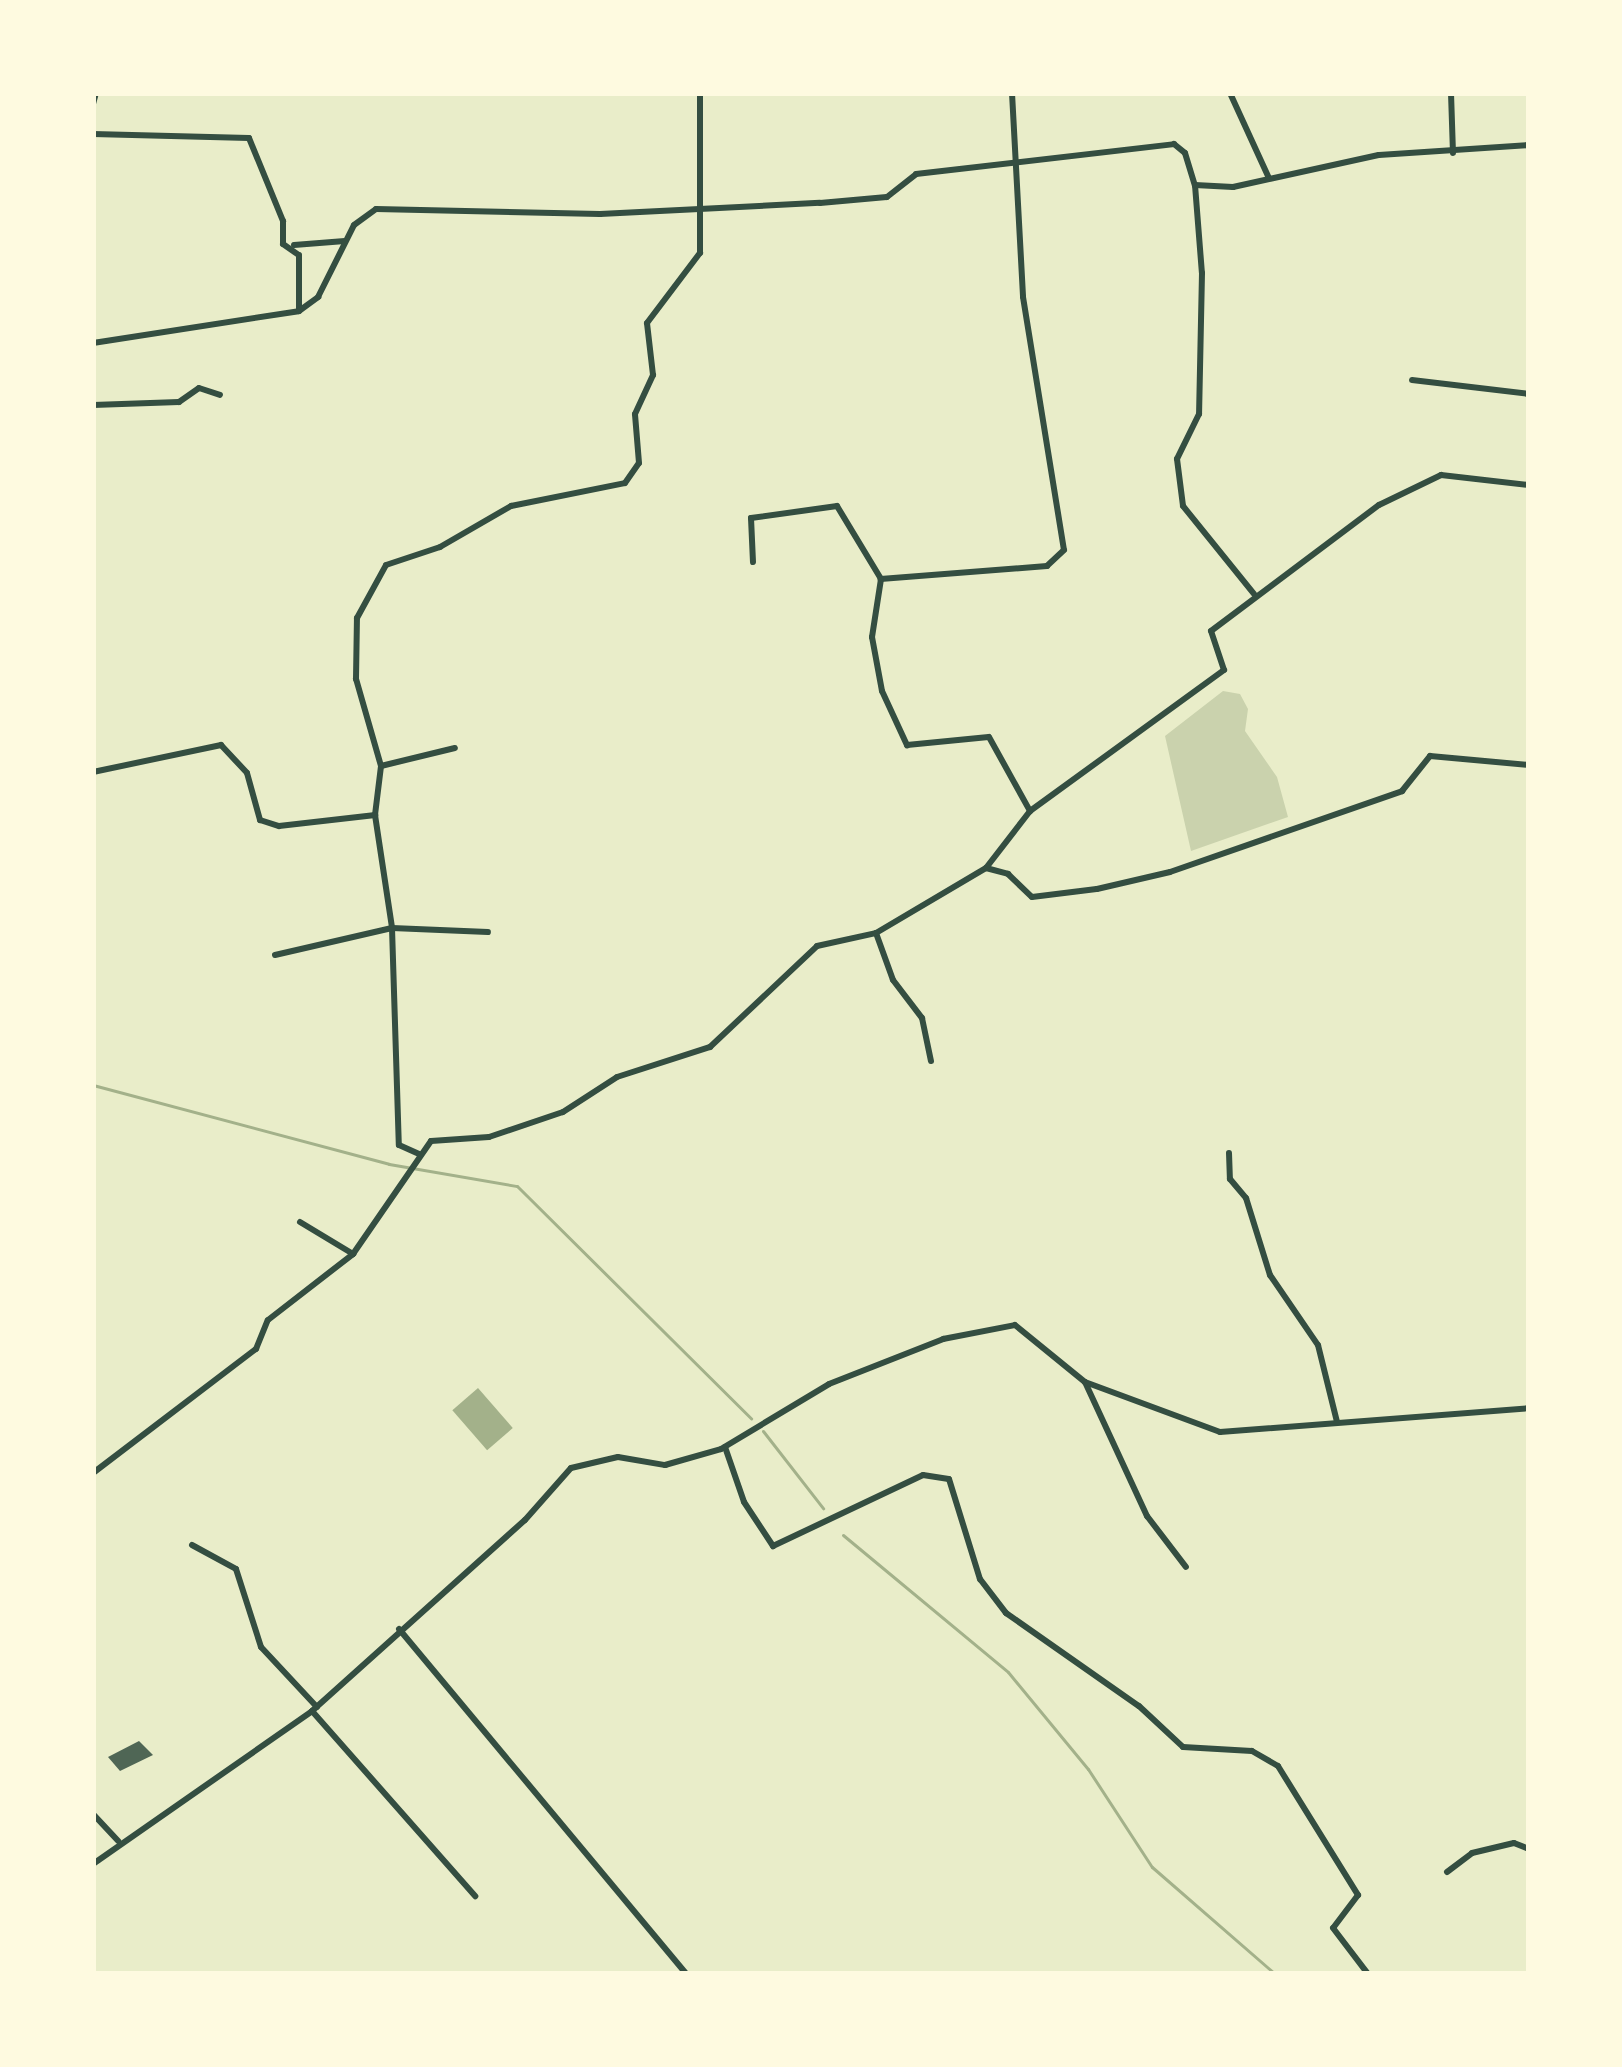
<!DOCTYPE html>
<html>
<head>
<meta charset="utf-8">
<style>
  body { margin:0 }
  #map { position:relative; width:1622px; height:2067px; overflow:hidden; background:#e9edc9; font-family:Ubuntu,sans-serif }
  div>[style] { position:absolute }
  .green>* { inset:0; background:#cad2ad }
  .water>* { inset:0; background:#a3b18a; transform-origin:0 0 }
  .stream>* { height:3px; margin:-1.5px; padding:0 1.5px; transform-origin:1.5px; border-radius:1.5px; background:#a3b18a }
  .building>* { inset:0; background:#4f6655 }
  .minor>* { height:6px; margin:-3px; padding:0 3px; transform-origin:3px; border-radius:3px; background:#344e41 }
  span { translate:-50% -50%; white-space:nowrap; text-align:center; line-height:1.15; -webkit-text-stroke:9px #fefae0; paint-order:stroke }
  .frame { position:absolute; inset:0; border:96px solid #fefae0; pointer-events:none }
</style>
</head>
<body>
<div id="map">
  <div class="green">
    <i style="clip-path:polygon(1223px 691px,1240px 694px,1248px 709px,1245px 731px,1277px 777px,1288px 817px,1191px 851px,1165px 736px)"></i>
  </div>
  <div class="water">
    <i style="left:478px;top:1388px;width:53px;height:34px;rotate:49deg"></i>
  </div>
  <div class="stream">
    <i style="left:93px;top:1085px;width:306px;rotate:14.9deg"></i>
    <i style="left:389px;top:1164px;width:130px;rotate:9.8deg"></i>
    <i style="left:517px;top:1186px;width:330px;rotate:44.8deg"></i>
    <i style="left:763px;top:1431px;width:98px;rotate:52.1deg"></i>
    <i style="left:843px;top:1535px;width:214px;rotate:39.7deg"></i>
    <i style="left:1008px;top:1672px;width:126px;rotate:50.5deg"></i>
    <i style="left:1088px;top:1769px;width:117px;rotate:56.9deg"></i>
    <i style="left:1152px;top:1867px;width:163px;rotate:41deg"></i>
  </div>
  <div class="building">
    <i style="clip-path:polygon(139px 1741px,153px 1755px,120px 1771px,108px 1757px)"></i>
  </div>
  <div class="minor">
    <i style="left:1012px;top:93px;width:204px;rotate:86.9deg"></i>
    <i style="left:1023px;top:297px;width:256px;rotate:80.8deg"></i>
    <i style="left:1064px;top:550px;width:23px;rotate:137deg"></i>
    <i style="left:1047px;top:566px;width:167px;rotate:175.5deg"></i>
    <i style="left:881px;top:579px;width:59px;rotate:98.8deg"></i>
    <i style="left:872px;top:637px;width:55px;rotate:79.5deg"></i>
    <i style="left:882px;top:691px;width:60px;rotate:65.2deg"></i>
    <i style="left:907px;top:745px;width:82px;rotate:-5.6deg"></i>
    <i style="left:989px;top:737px;width:85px;rotate:61deg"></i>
    <i style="left:1230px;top:93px;width:94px;rotate:65.4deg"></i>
    <i style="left:1451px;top:93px;width:60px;rotate:88.1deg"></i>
    <i style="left:93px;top:104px;width:11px;rotate:-75deg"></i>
    <i style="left:93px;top:134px;width:156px;rotate:1.5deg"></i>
    <i style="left:249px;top:138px;width:90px;rotate:67.7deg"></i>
    <i style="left:283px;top:221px;width:23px;rotate:90deg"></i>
    <i style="left:283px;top:244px;width:19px;rotate:35deg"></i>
    <i style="left:299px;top:255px;width:56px;rotate:90deg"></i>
    <i style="left:1195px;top:185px;width:88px;rotate:85.5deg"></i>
    <i style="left:1202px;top:273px;width:141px;rotate:91.2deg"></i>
    <i style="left:1199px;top:414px;width:50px;rotate:116.1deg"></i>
    <i style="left:1177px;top:459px;width:47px;rotate:82.7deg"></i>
    <i style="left:1183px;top:506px;width:113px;rotate:51.1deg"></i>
    <i style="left:294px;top:245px;width:51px;rotate:-4.5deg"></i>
    <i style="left:93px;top:343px;width:208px;rotate:-8.8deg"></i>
    <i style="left:299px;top:311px;width:24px;rotate:-36deg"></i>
    <i style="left:318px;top:297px;width:80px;rotate:-63.4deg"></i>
    <i style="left:354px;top:225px;width:27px;rotate:-36deg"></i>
    <i style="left:376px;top:209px;width:224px;rotate:1.3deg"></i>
    <i style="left:600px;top:214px;width:220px;rotate:-2.9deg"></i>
    <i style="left:820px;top:203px;width:67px;rotate:-5.1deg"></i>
    <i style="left:887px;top:197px;width:37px;rotate:-38deg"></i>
    <i style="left:916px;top:174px;width:260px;rotate:-6.6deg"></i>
    <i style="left:1174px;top:144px;width:14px;rotate:39deg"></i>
    <i style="left:1185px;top:153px;width:34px;rotate:73deg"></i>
    <i style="left:1195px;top:185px;width:38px;rotate:3deg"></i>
    <i style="left:1233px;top:187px;width:149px;rotate:-12.4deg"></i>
    <i style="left:1379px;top:155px;width:150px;rotate:-3.8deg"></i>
    <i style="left:1412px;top:380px;width:118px;rotate:6.8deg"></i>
    <i style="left:93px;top:405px;width:86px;rotate:-2deg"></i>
    <i style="left:179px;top:402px;width:24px;rotate:-35deg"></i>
    <i style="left:199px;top:388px;width:22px;rotate:18deg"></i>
    <i style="left:753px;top:562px;width:44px;rotate:-92.6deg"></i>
    <i style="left:751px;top:518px;width:87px;rotate:-7.9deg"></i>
    <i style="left:837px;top:506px;width:85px;rotate:58.9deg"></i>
    <i style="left:381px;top:766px;width:76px;rotate:-13.7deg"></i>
    <i style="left:93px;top:772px;width:131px;rotate:-11.9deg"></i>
    <i style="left:221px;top:745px;width:38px;rotate:47deg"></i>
    <i style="left:247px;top:773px;width:49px;rotate:74.5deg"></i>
    <i style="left:260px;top:820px;width:20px;rotate:18deg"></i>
    <i style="left:279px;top:826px;width:97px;rotate:-6.5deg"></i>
    <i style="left:375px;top:815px;width:49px;rotate:-83deg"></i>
    <i style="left:381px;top:766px;width:91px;rotate:-106deg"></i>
    <i style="left:356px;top:679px;width:61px;rotate:-89.1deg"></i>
    <i style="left:357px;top:618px;width:60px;rotate:-61.3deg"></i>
    <i style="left:386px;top:565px;width:57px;rotate:-18.4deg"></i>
    <i style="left:440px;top:547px;width:82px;rotate:-30deg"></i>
    <i style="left:511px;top:506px;width:116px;rotate:-11.4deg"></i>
    <i style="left:625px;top:483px;width:24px;rotate:-55deg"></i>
    <i style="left:639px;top:463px;width:49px;rotate:-94.7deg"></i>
    <i style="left:635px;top:414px;width:43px;rotate:-65.2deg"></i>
    <i style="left:653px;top:375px;width:52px;rotate:-96.6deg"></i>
    <i style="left:647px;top:323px;width:88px;rotate:-52.9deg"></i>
    <i style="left:700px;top:253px;width:160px;rotate:-90deg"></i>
    <i style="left:375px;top:815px;width:114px;rotate:81.4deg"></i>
    <i style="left:392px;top:928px;width:217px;rotate:88.2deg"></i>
    <i style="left:399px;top:1145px;width:22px;rotate:24deg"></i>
    <i style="left:986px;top:868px;width:23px;rotate:15deg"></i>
    <i style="left:1008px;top:874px;width:33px;rotate:44deg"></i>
    <i style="left:1032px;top:897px;width:65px;rotate:-7deg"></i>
    <i style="left:1097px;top:889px;width:75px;rotate:-13.1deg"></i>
    <i style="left:1170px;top:872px;width:246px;rotate:-19.2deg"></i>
    <i style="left:1402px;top:791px;width:45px;rotate:-51.3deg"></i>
    <i style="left:1430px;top:756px;width:99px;rotate:5.2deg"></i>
    <i style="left:876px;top:933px;width:50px;rotate:70.1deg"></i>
    <i style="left:893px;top:980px;width:48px;rotate:52.7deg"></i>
    <i style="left:922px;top:1018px;width:44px;rotate:78.2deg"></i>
    <i style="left:275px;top:955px;width:120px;rotate:-13deg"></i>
    <i style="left:392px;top:928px;width:96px;rotate:2.4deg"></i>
    <i style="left:1229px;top:1153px;width:26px;rotate:88deg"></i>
    <i style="left:1230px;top:1179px;width:25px;rotate:50deg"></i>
    <i style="left:1246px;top:1198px;width:81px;rotate:72.7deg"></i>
    <i style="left:1270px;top:1275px;width:85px;rotate:55.6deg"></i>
    <i style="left:1318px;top:1345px;width:79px;rotate:76.1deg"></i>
    <i style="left:300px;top:1222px;width:62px;rotate:31.1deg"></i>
    <i style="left:1085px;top:1382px;width:148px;rotate:65.2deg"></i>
    <i style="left:1147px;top:1516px;width:64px;rotate:52.6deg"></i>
    <i style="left:725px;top:1447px;width:58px;rotate:70.9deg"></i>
    <i style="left:744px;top:1502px;width:53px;rotate:56.6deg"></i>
    <i style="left:773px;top:1546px;width:166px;rotate:-25.3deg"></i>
    <i style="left:923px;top:1475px;width:26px;rotate:9deg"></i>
    <i style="left:949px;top:1479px;width:105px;rotate:72.8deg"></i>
    <i style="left:980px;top:1579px;width:43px;rotate:52.6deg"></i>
    <i style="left:1006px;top:1613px;width:162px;rotate:35deg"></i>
    <i style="left:1139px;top:1706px;width:60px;rotate:43deg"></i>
    <i style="left:1183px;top:1747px;width:69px;rotate:3.3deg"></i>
    <i style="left:1252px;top:1751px;width:30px;rotate:30deg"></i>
    <i style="left:1278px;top:1766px;width:152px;rotate:58.2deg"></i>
    <i style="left:1358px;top:1895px;width:41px;rotate:127.1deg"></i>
    <i style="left:1333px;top:1928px;width:58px;rotate:52.7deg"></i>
    <i style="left:93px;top:1473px;width:205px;rotate:-37.3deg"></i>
    <i style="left:256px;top:1349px;width:31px;rotate:-68deg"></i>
    <i style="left:268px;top:1320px;width:108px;rotate:-37.8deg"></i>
    <i style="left:353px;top:1254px;width:137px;rotate:-55.4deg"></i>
    <i style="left:431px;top:1141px;width:58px;rotate:-3.9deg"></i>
    <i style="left:489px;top:1137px;width:78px;rotate:-18.7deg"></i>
    <i style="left:563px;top:1112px;width:64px;rotate:-32.9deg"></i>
    <i style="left:617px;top:1077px;width:98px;rotate:-17.9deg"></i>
    <i style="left:710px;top:1047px;width:147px;rotate:-43.3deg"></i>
    <i style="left:817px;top:946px;width:60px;rotate:-12.4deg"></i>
    <i style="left:876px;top:933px;width:128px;rotate:-30.6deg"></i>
    <i style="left:986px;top:868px;width:72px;rotate:-52.3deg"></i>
    <i style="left:1030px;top:811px;width:240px;rotate:-36deg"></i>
    <i style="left:1224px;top:670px;width:41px;rotate:-108.4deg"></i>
    <i style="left:1211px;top:631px;width:210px;rotate:-36.9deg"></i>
    <i style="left:1379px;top:505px;width:69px;rotate:-25.8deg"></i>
    <i style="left:1441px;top:475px;width:89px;rotate:6.5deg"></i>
    <i style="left:192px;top:1545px;width:50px;rotate:28.6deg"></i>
    <i style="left:236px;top:1569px;width:82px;rotate:72.2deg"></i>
    <i style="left:261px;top:1647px;width:82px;rotate:47deg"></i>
    <i style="left:399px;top:1629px;width:449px;rotate:50.2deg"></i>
    <i style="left:312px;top:1711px;width:247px;rotate:48.6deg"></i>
    <i style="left:93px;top:1814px;width:37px;rotate:47deg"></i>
    <i style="left:93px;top:1864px;width:267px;rotate:-34.9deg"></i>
    <i style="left:312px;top:1711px;width:286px;rotate:-41.9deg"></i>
    <i style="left:525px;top:1520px;width:69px;rotate:-48.5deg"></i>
    <i style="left:571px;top:1468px;width:48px;rotate:-13.2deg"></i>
    <i style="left:618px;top:1457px;width:48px;rotate:9.7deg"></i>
    <i style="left:665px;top:1465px;width:58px;rotate:-15.9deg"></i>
    <i style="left:721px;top:1449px;width:126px;rotate:-31deg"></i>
    <i style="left:829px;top:1384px;width:123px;rotate:-21.5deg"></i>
    <i style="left:943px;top:1339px;width:73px;rotate:-11deg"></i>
    <i style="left:1015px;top:1325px;width:90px;rotate:39.2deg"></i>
    <i style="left:1085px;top:1382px;width:144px;rotate:20.3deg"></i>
    <i style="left:1220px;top:1432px;width:310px;rotate:-4.4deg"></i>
    <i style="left:1447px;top:1872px;width:31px;rotate:-37deg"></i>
    <i style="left:1472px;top:1853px;width:43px;rotate:-13.4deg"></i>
    <i style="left:1514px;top:1843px;width:16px;rotate:22deg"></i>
  </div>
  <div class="frame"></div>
</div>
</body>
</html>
